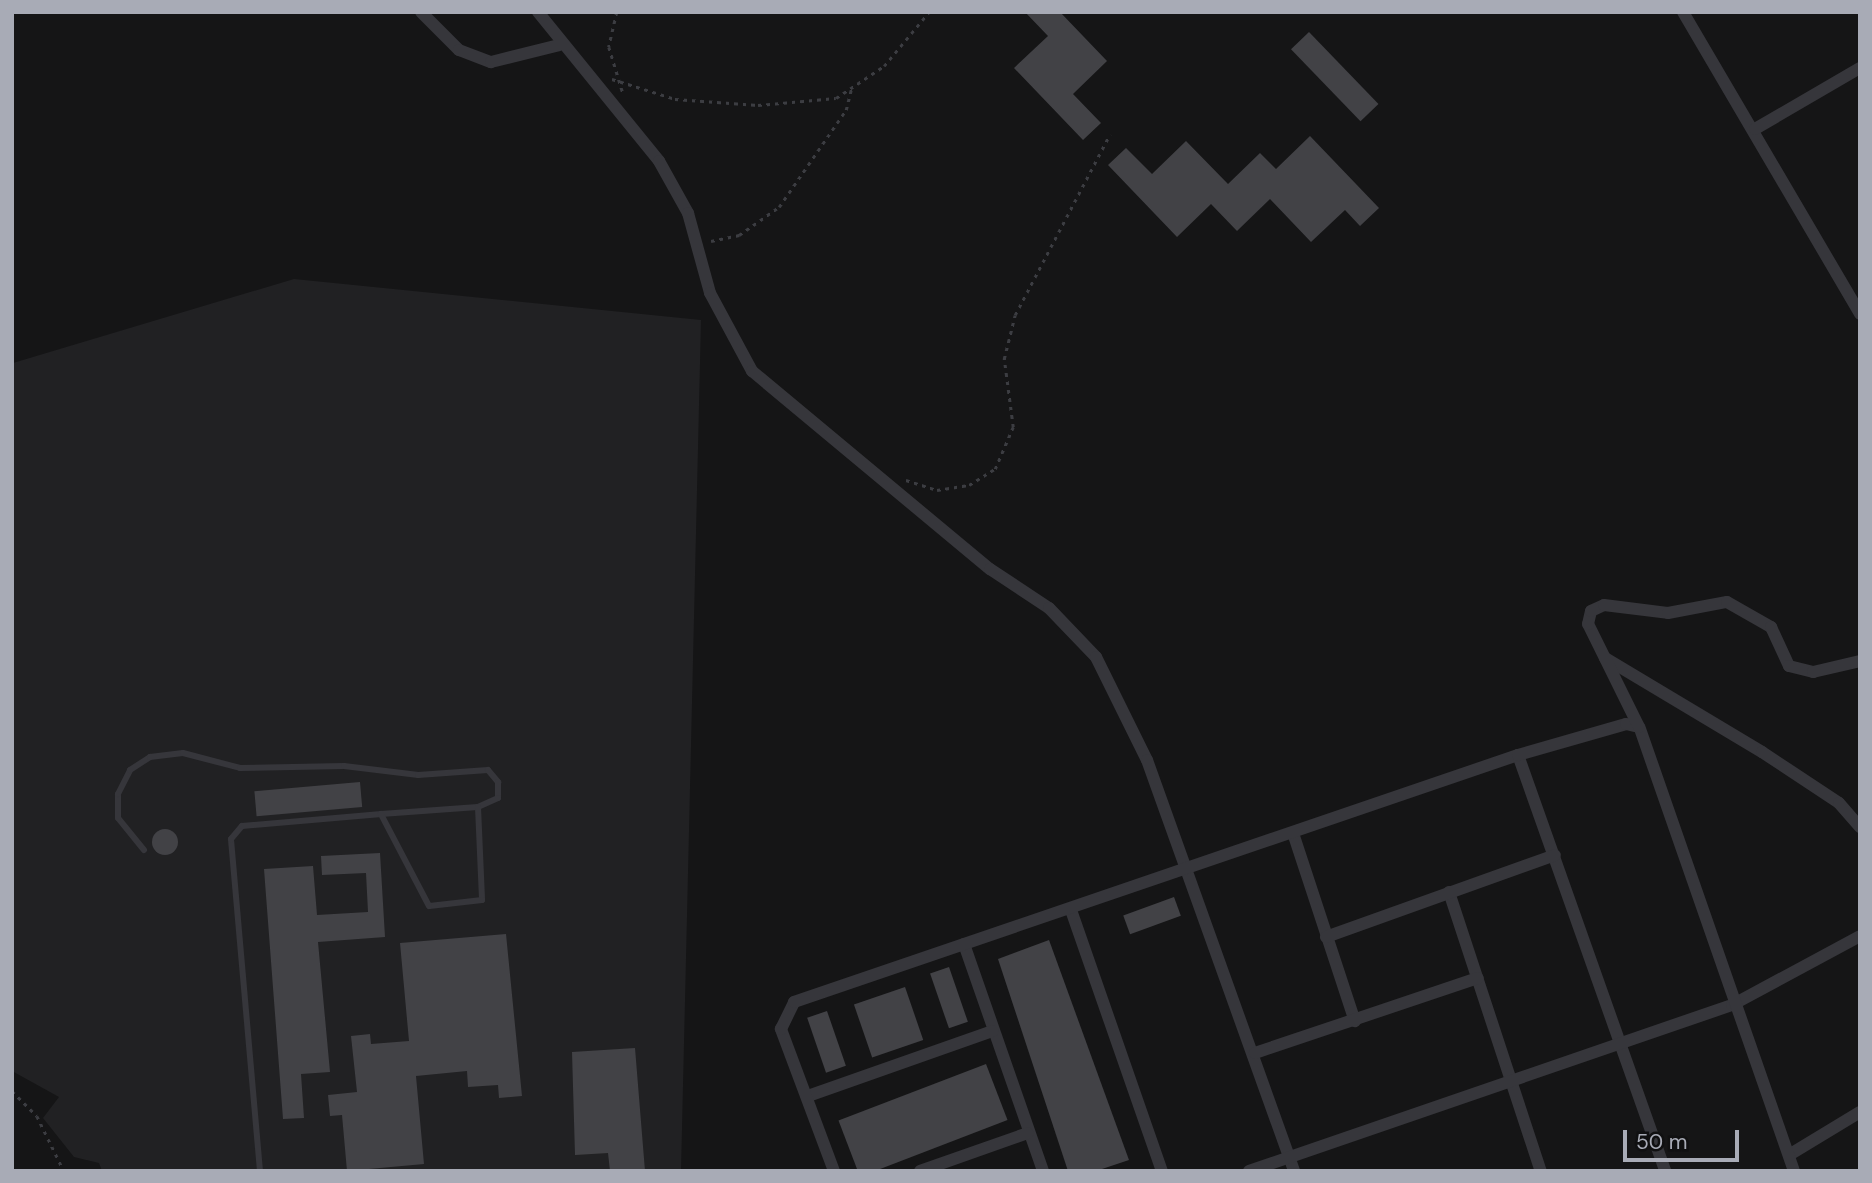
<!DOCTYPE html>
<html>
<head>
<meta charset="utf-8">
<style>
  body { margin:0 }
  #map { position:relative; width:1872px; height:1183px; overflow:hidden; background:#151516; font-family:"DM Sans",sans-serif }
  div>[style] { position:absolute }
  .built>* { inset:0; background:#212123 }
  .building>* { inset:0; background:#424246; transform-origin:0 0 }
  .round { border-radius:50% }
  .path>* { height:2.5px; margin-top:-1.25px; transform-origin:0; background:repeating-linear-gradient(90deg,#3c3d42 0 3.5px,transparent 0 8.5px) }
  .service>* { height:6px; margin:-3px; padding:0 3px; transform-origin:3px; border-radius:3px; background:#36363b }
  .minor>* { height:12px; margin:-6px; padding:0 6px; transform-origin:6px; border-radius:6px; background:#36363b }
  span { translate:-50% -50%; white-space:nowrap; text-align:center; line-height:1.15; -webkit-text-stroke:5px #101011; paint-order:stroke }
  .frame { position:absolute; inset:0; border:14px solid #a8abb6; pointer-events:none }
  .scale { position:absolute; left:1623px; top:1130px; width:116px; height:32px; box-sizing:border-box; border:4px solid #a8abb6; border-top:0; padding-left:9px; font-size:21px; line-height:24px; white-space:nowrap; color:#a8abb6; -webkit-text-stroke:5px #101011; paint-order:stroke }
</style>
</head>
<body>
<div id="map">
  <div class="built">
    <i style="clip-path:polygon(294px 279px,701px 320px,681px 1171px,102px 1171px,99px 1163px,74px 1157px,43px 1118px,59px 1097px,12px 1071px,13px 363px)"></i>
  </div>
  <div class="building">
    <i style="clip-path:polygon(1025px 12px,1060px 12px,1107px 61px,1073px 94px,1101px 123px,1083px 140px,1014px 68px,1048px 36px)"></i>
    <i style="left:1309px;top:32px;width:100px;height:25px;rotate:46deg"></i>
    <i style="clip-path:polygon(1310px 136px,1379px 208px,1360px 226px,1345px 210px,1311px 242px,1270px 199px,1237px 231px,1211px 204px,1177px 237px,1108px 165px,1126px 148px,1152px 174px,1186px 141px,1228px 184px,1260px 153px,1276px 169px)"></i>
    <i style="left:360px;top:782px;width:25px;height:106px;rotate:85deg"></i>
    <i class="round" style="left:152px;top:829px;width:26px;height:26px"></i>
    <i style="clip-path:polygon(380px 853px,385px 937px,318px 942px,330px 1072px,301px 1074px,304px 1118px,283px 1119px,264px 869px,313px 866px,317px 915px,368px 912px,366px 873px,322px 875px,321px 856px)"></i>
    <i style="left:1174px;top:897px;width:20px;height:54px;rotate:70deg"></i>
    <i style="clip-path:polygon(506px 934px,522px 1096px,499px 1098px,498px 1085px,468px 1087px,467px 1071px,416px 1076px,424px 1164px,347px 1171px,342px 1115px,330px 1116px,328px 1095px,357px 1092px,351px 1036px,370px 1034px,371px 1044px,409px 1041px,400px 943px)"></i>
    <i style="clip-path:polygon(1049px 940px,1129px 1160px,1096px 1171px,1068px 1171px,998px 959px)"></i>
    <i style="left:949px;top:967px;width:58px;height:20px;rotate:71deg"></i>
    <i style="left:905px;top:987px;width:56px;height:54px;rotate:71deg"></i>
    <i style="left:827px;top:1011px;width:58px;height:21px;rotate:71deg"></i>
    <i style="clip-path:polygon(635px 1048px,645px 1171px,610px 1171px,608px 1153px,575px 1155px,572px 1052px)"></i>
    <i style="left:986px;top:1064px;width:60px;height:158px;rotate:69deg"></i>
  </div>
  <div class="path">
    <i style="left:617px;top:12px;width:36px;rotate:103deg"></i>
    <i style="left:609px;top:47px;width:48px;rotate:73.1deg"></i>
    <i style="left:612px;top:79px;width:66px;rotate:17.6deg"></i>
    <i style="left:675px;top:99px;width:83px;rotate:4.1deg"></i>
    <i style="left:758px;top:105px;width:78px;rotate:-5.1deg"></i>
    <i style="left:836px;top:98px;width:58px;rotate:-33.7deg"></i>
    <i style="left:884px;top:66px;width:70px;rotate:-50.2deg"></i>
    <i style="left:711px;top:241px;width:29px;rotate:-12deg"></i>
    <i style="left:739px;top:235px;width:49px;rotate:-35deg"></i>
    <i style="left:779px;top:207px;width:118px;rotate:-55.4deg"></i>
    <i style="left:846px;top:110px;width:21px;rotate:-76deg"></i>
    <i style="left:906px;top:480px;width:33px;rotate:18deg"></i>
    <i style="left:937px;top:490px;width:32px;rotate:-9deg"></i>
    <i style="left:969px;top:485px;width:31px;rotate:-32deg"></i>
    <i style="left:995px;top:469px;width:46px;rotate:-66.8deg"></i>
    <i style="left:1013px;top:427px;width:69px;rotate:-97.5deg"></i>
    <i style="left:1004px;top:359px;width:45px;rotate:-76deg"></i>
    <i style="left:1015px;top:315px;width:204px;rotate:-62.3deg"></i>
    <i style="left:12px;top:1091px;width:35px;rotate:45deg"></i>
    <i style="left:37px;top:1116px;width:61px;rotate:63.9deg"></i>
  </div>
  <div class="service">
    <i style="left:144px;top:850px;width:41px;rotate:-129.1deg"></i>
    <i style="left:118px;top:818px;width:24px;rotate:-90deg"></i>
    <i style="left:118px;top:794px;width:27px;rotate:-63deg"></i>
    <i style="left:130px;top:770px;width:24px;rotate:-33deg"></i>
    <i style="left:150px;top:757px;width:33px;rotate:-7deg"></i>
    <i style="left:183px;top:753px;width:59px;rotate:14.7deg"></i>
    <i style="left:240px;top:768px;width:104px;rotate:-1.1deg"></i>
    <i style="left:344px;top:766px;width:75px;rotate:6.9deg"></i>
    <i style="left:418px;top:775px;width:70px;rotate:-4.1deg"></i>
    <i style="left:488px;top:770px;width:16px;rotate:50deg"></i>
    <i style="left:498px;top:782px;width:16px;rotate:90deg"></i>
    <i style="left:498px;top:798px;width:22px;rotate:156deg"></i>
    <i style="left:260px;top:1171px;width:333px;rotate:-95deg"></i>
    <i style="left:231px;top:839px;width:17px;rotate:-50deg"></i>
    <i style="left:242px;top:826px;width:140px;rotate:-4.9deg"></i>
    <i style="left:381px;top:814px;width:97px;rotate:-4.1deg"></i>
    <i style="left:478px;top:807px;width:93px;rotate:87.5deg"></i>
    <i style="left:482px;top:900px;width:53px;rotate:173.5deg"></i>
    <i style="left:429px;top:906px;width:104px;rotate:-117.6deg"></i>
  </div>
  <div class="minor">
    <i style="left:421px;top:12px;width:54px;rotate:45deg"></i>
    <i style="left:459px;top:50px;width:34px;rotate:21deg"></i>
    <i style="left:491px;top:62px;width:70px;rotate:-14deg"></i>
    <i style="left:538px;top:12px;width:192px;rotate:50.9deg"></i>
    <i style="left:659px;top:161px;width:60px;rotate:60.9deg"></i>
    <i style="left:688px;top:213px;width:83px;rotate:74.6deg"></i>
    <i style="left:710px;top:293px;width:89px;rotate:61.7deg"></i>
    <i style="left:752px;top:371px;width:310px;rotate:39.8deg"></i>
    <i style="left:990px;top:569px;width:71px;rotate:33.5deg"></i>
    <i style="left:1049px;top:608px;width:68px;rotate:46.2deg"></i>
    <i style="left:1096px;top:657px;width:115px;rotate:63.7deg"></i>
    <i style="left:1147px;top:760px;width:436px;rotate:70.3deg"></i>
    <i style="left:1683px;top:12px;width:350px;rotate:59.6deg"></i>
    <i style="left:1755px;top:129px;width:121px;rotate:-30.2deg"></i>
    <i style="left:1605px;top:658px;width:183px;rotate:30.9deg"></i>
    <i style="left:1762px;top:752px;width:92px;rotate:33.5deg"></i>
    <i style="left:1839px;top:803px;width:32px;rotate:49deg"></i>
    <i style="left:1518px;top:755px;width:441px;rotate:70.5deg"></i>
    <i style="left:1294px;top:836px;width:195px;rotate:71.8deg"></i>
    <i style="left:1449px;top:892px;width:294px;rotate:71.8deg"></i>
    <i style="left:1071px;top:910px;width:276px;rotate:70.8deg"></i>
    <i style="left:1326px;top:937px;width:243px;rotate:-19.7deg"></i>
    <i style="left:964px;top:944px;width:240px;rotate:70.8deg"></i>
    <i style="left:1255px;top:1053px;width:235px;rotate:-18.6deg"></i>
    <i style="left:808px;top:1096px;width:196px;rotate:-19.4deg"></i>
    <i style="left:1789px;top:1155px;width:83px;rotate:-31.2deg"></i>
    <i style="left:834px;top:1171px;width:152px;rotate:-110.5deg"></i>
    <i style="left:781px;top:1029px;width:30px;rotate:-64deg"></i>
    <i style="left:794px;top:1002px;width:765px;rotate:-18.84deg"></i>
    <i style="left:1518px;top:755px;width:112px;rotate:-16deg"></i>
    <i style="left:1626px;top:724px;width:13px;rotate:13deg"></i>
    <i style="left:920px;top:1171px;width:114px;rotate:-19.4deg"></i>
    <i style="left:1249px;top:1171px;width:511px;rotate:-18.97deg"></i>
    <i style="left:1732px;top:1005px;width:145px;rotate:-28.3deg"></i>
    <i style="left:1794px;top:1171px;width:470px;rotate:-109.2deg"></i>
    <i style="left:1639px;top:727px;width:115px;rotate:-116.3deg"></i>
    <i style="left:1588px;top:624px;width:13px;rotate:-77deg"></i>
    <i style="left:1591px;top:611px;width:14px;rotate:-25deg"></i>
    <i style="left:1604px;top:605px;width:64px;rotate:7.1deg"></i>
    <i style="left:1668px;top:613px;width:60px;rotate:-10.6deg"></i>
    <i style="left:1727px;top:602px;width:51px;rotate:29.6deg"></i>
    <i style="left:1771px;top:627px;width:43px;rotate:65.2deg"></i>
    <i style="left:1789px;top:666px;width:25px;rotate:14deg"></i>
    <i style="left:1813px;top:672px;width:48px;rotate:-13.2deg"></i>
  </div>
  <div class="frame"></div>
  <div class="scale">50 m</div>
</div>
</body>
</html>
